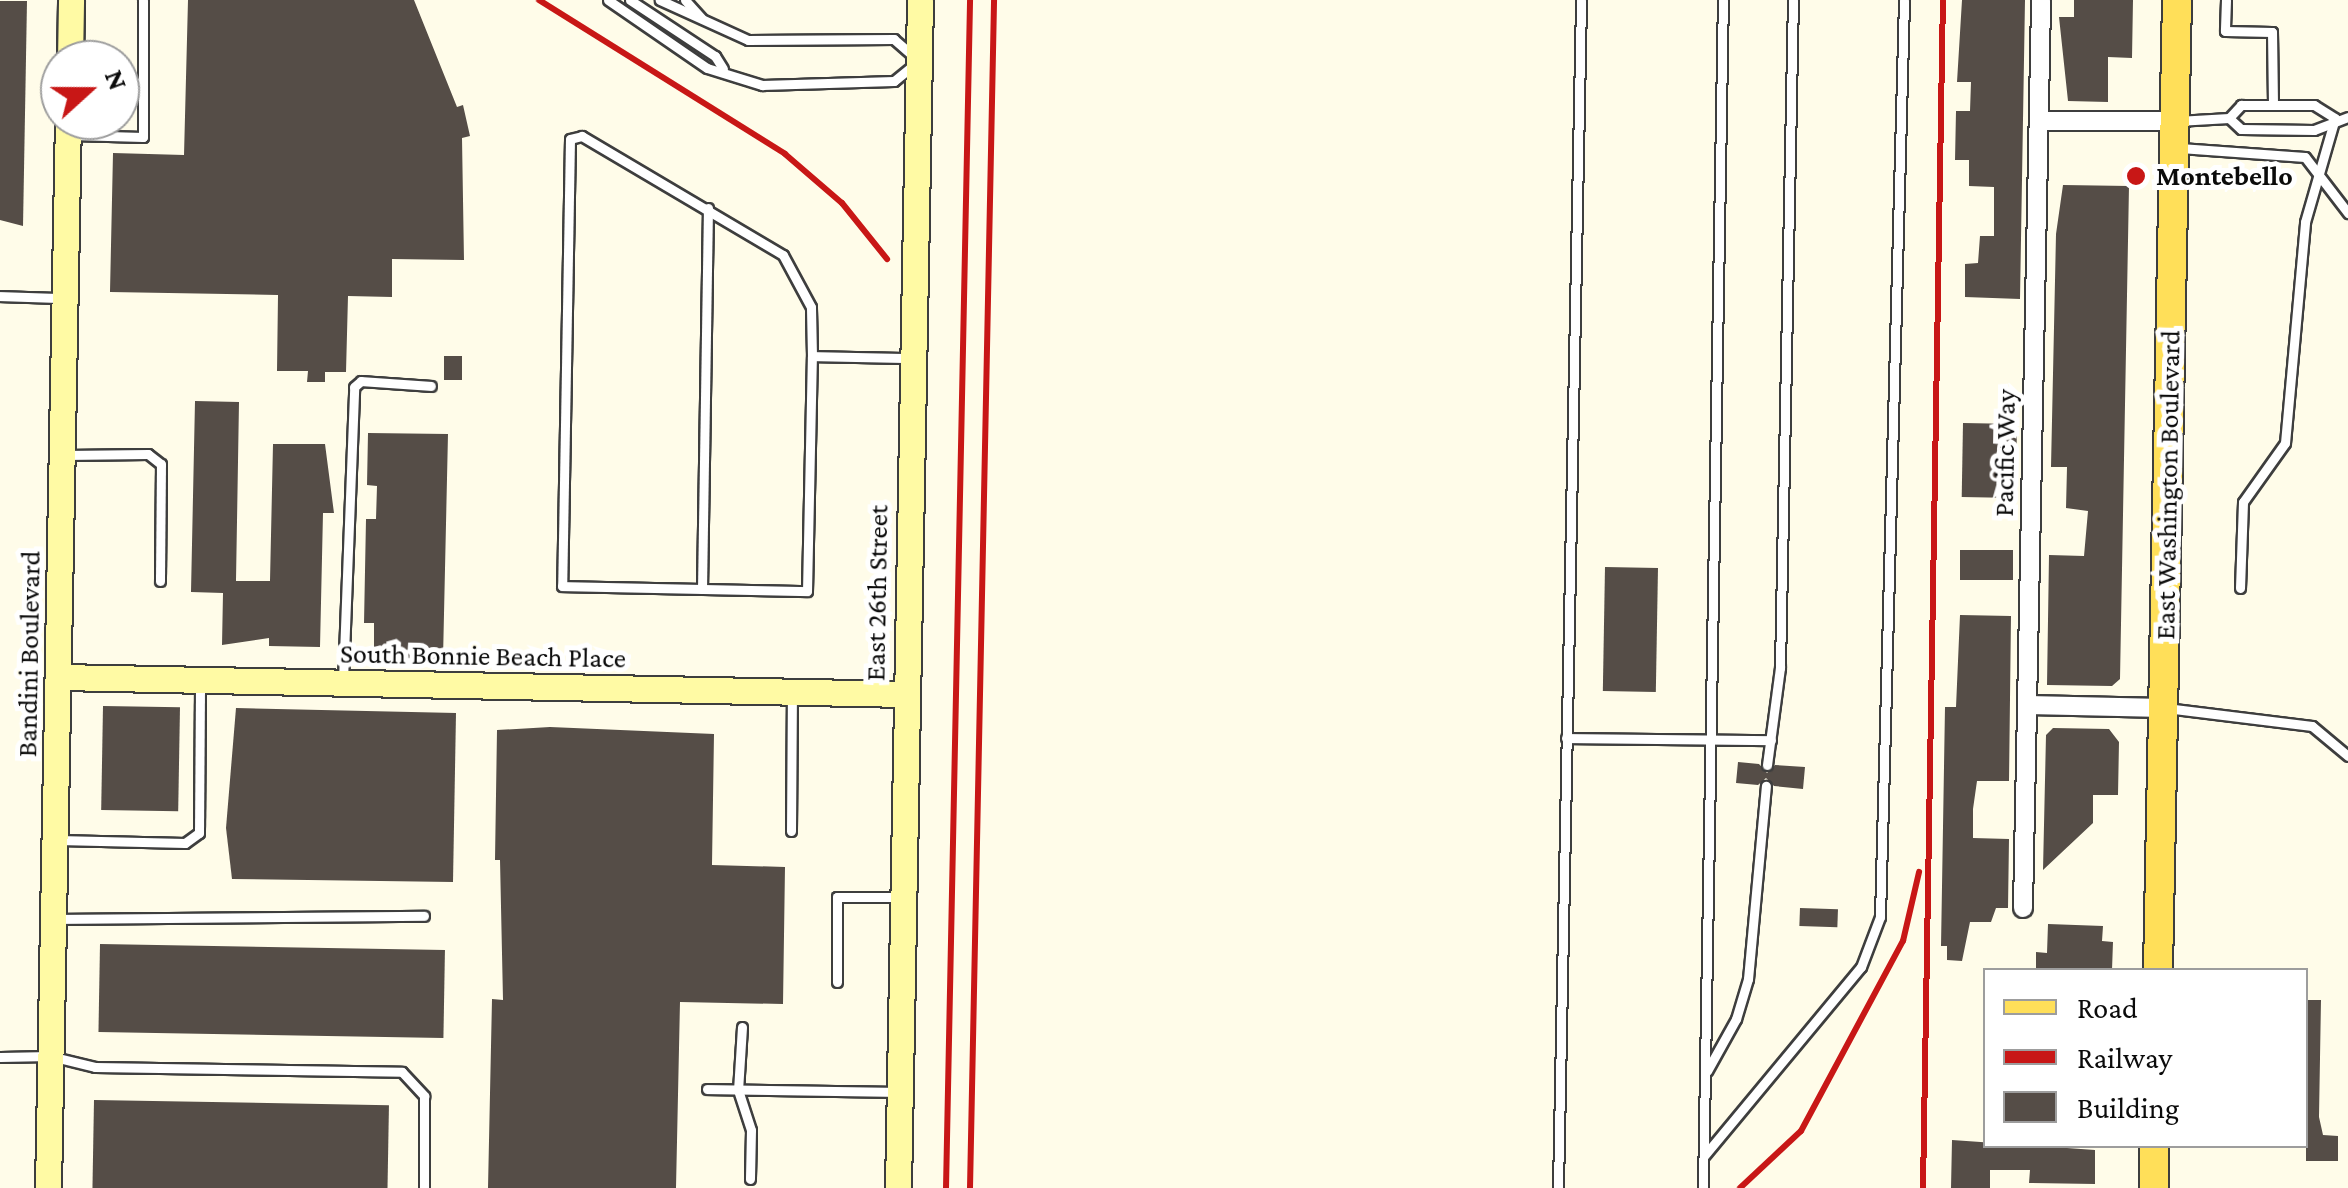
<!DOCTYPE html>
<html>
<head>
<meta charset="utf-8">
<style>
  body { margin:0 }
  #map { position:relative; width:2348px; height:1188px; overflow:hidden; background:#fffce9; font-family:"Crimson Pro",serif }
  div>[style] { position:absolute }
  .building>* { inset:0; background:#554d47; transform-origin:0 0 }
  .roads { filter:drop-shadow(2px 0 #3e3e3e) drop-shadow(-2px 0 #3e3e3e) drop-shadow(0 2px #3e3e3e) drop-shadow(0 -2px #3e3e3e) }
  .lane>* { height:9px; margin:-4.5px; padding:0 4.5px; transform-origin:4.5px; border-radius:4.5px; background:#fff }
  .street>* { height:18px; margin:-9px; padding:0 9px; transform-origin:9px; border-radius:9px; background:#fff }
  .secondary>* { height:25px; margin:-12.5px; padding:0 12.5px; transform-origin:12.5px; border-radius:12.5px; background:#fffaa4 }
  .primary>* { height:28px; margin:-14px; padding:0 14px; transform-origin:14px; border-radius:14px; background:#ffdf59 }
  .rail>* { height:6px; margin:-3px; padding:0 3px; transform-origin:3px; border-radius:3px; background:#c81716 }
  .dots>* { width:28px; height:28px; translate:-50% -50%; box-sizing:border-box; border:5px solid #fff; border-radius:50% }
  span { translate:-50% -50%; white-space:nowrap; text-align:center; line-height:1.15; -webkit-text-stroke:10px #fff; paint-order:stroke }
  .poi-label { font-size:28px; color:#0b0b0b; font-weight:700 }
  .left { translate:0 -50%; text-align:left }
  .street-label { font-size:28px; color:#0b0b0b }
  .legend { position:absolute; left:1983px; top:968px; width:325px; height:180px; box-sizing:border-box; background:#fff; border:2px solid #9d9d9d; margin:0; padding:12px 18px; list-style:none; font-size:30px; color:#0b0b0b }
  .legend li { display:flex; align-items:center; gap:20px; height:50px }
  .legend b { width:50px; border:2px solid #9d9d9d }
  .north { position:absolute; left:40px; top:40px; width:100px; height:100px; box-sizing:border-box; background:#fff; border:2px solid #9d9d9d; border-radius:50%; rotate:69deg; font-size:28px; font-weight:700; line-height:40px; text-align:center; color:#0b0b0b }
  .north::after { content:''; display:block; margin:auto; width:35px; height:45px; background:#c81716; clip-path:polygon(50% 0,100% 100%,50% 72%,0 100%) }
</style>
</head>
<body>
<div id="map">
  <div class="building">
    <i style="clip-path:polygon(188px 0,414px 0,457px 107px,463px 105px,470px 136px,462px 138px,464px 260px,392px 259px,392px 297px,348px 296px,346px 372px,325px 372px,325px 382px,307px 382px,308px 371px,277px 371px,278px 295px,110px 292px,113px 153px,184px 155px)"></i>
    <i style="clip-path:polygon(1962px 0,2025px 0,2020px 299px,1965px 297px,1965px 264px,1978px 263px,1980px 236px,1994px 236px,1994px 187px,1969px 186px,1969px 160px,1955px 160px,1956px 111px,1970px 111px,1971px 82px,1957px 82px)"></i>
    <i style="clip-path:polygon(2074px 0,2133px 0,2132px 58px,2108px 57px,2108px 102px,2068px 101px,2059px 17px,2074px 17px)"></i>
    <i style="clip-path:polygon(0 1px,27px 1px,23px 226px,0 220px)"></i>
    <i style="clip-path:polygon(2063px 185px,2129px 186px,2120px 679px,2112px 686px,2047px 685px,2049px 555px,2084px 556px,2088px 511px,2066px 508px,2067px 467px,2051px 467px,2056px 234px)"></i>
    <i style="left:444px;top:356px;width:18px;height:24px"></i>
    <i style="clip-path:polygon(195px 401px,239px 402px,236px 581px,270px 581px,273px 444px,325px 444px,334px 513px,323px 513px,320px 647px,269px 646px,269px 638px,222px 645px,223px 593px,191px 592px)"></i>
    <i style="left:1963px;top:423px;width:54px;height:74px;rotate:1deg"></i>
    <i style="clip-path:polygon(368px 433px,448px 434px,443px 659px,374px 658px,374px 623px,364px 623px,366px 519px,376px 519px,377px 486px,367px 485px)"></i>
    <i style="left:1960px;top:550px;width:53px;height:30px"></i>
    <i style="left:1605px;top:567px;width:53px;height:124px;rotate:1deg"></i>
    <i style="clip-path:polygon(1960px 615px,2011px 616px,2009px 781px,1977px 781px,1973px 809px,1973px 838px,2009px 839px,2008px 908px,1996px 908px,1991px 922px,1970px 922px,1962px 961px,1947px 960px,1947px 946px,1941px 946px,1945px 707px,1956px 707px)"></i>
    <i style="left:103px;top:706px;width:77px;height:104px;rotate:1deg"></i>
    <i style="clip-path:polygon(236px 708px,456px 713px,453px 882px,232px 879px,226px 828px)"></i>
    <i style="clip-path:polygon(550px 727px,714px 734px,712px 865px,785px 867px,783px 1004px,680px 1002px,676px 1188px,488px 1188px,492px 999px,503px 1000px,500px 860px,495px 860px,497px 730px)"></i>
    <i style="clip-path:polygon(2053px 728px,2109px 729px,2119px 742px,2118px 795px,2093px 795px,2093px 823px,2043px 870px,2046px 735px)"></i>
    <i style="clip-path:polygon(1738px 762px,1759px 764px,1767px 773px,1775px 765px,1805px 767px,1803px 789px,1774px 786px,1766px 778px,1758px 785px,1736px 783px)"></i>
    <i style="left:1800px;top:908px;width:38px;height:18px;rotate:2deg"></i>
    <i style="clip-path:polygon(2048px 924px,2103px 926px,2102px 941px,2113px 942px,2112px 970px,2036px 969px,2036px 952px,2047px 953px)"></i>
    <i style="left:100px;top:944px;width:345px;height:88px;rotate:1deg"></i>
    <i style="clip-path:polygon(2306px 1000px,2321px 1000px,2319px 1117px,2323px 1135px,2338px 1136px,2338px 1161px,2306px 1161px)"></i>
    <i style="left:94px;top:1100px;width:295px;height:88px;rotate:1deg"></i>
    <i style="clip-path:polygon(1952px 1140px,2095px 1150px,2095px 1184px,2029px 1183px,2030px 1170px,1990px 1170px,1990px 1188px,1951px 1188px)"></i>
  </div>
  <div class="roads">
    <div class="lane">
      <i style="left:608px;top:0;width:120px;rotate:34.5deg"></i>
      <i style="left:707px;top:68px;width:58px;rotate:17.2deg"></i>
      <i style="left:762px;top:85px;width:132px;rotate:-1.7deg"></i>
      <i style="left:894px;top:81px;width:32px;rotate:-39deg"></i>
      <i style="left:919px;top:61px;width:33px;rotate:-139deg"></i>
      <i style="left:894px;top:39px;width:146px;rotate:179.6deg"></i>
      <i style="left:748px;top:40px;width:97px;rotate:-155.6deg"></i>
      <i style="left:630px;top:0;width:102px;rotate:33.4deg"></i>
      <i style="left:715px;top:56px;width:15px;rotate:58deg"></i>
      <i style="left:685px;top:0;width:25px;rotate:48deg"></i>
      <i style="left:2226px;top:0;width:31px;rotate:92deg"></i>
      <i style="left:2225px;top:31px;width:47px;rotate:1.2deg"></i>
      <i style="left:2272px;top:32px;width:73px;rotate:89.2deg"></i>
      <i style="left:120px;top:82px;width:23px;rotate:2deg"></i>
      <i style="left:2229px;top:118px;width:18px;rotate:-47deg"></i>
      <i style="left:2241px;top:105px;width:73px"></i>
      <i style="left:2314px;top:105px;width:25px;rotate:32deg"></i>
      <i style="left:2177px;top:121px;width:52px;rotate:-3.3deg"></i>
      <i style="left:2229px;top:118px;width:16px;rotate:43deg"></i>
      <i style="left:2241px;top:129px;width:73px;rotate:0.8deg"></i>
      <i style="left:2314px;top:130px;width:36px;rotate:-21deg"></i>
      <i style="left:72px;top:135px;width:71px;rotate:1.6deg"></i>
      <i style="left:143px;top:137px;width:137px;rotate:-90deg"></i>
      <i style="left:2180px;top:148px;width:125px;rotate:4.1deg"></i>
      <i style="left:2305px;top:157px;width:71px;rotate:52.5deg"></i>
      <i style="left:0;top:296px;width:61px;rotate:1.9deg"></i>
      <i style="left:812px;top:356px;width:49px;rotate:-91.2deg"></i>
      <i style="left:811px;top:307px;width:59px;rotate:-118.3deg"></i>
      <i style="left:783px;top:255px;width:234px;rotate:-149.4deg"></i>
      <i style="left:582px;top:136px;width:12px;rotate:166deg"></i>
      <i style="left:570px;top:139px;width:447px;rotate:91deg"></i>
      <i style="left:562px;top:586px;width:245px;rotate:1.2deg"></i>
      <i style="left:807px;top:591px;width:235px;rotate:-88.8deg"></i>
      <i style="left:812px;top:356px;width:99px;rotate:1.2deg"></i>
      <i style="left:65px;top:455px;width:83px;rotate:-0.7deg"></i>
      <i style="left:148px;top:454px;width:16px;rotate:38deg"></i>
      <i style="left:161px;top:464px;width:117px;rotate:90.5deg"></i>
      <i style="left:2240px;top:588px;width:86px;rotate:-88deg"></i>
      <i style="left:2243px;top:502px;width:72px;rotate:-54.6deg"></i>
      <i style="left:2285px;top:443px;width:222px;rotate:-84.8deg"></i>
      <i style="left:2305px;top:222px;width:108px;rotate:-73.9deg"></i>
      <i style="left:702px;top:589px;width:381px;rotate:-89.1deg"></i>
      <i style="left:343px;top:680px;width:293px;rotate:-87.8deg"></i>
      <i style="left:354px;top:387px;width:9px;rotate:-41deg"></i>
      <i style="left:361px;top:381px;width:70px;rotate:4.1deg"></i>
      <i style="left:2166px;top:708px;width:147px;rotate:7deg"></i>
      <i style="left:2312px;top:726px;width:47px;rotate:39.8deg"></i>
      <i style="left:1566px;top:738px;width:205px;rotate:0.6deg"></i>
      <i style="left:1767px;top:765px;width:98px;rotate:-82.4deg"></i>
      <i style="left:1780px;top:668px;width:668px;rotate:-88.89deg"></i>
      <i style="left:791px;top:831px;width:137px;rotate:-89.6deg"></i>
      <i style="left:58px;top:840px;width:127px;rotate:1.4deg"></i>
      <i style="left:185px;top:843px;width:17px;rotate:-36deg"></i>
      <i style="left:199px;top:833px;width:151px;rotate:-89.6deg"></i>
      <i style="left:56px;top:919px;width:368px;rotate:-0.5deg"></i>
      <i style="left:837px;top:982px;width:85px;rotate:-90deg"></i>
      <i style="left:837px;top:897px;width:63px"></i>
      <i style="left:742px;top:1027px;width:63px;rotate:93.6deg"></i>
      <i style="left:738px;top:1090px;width:42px;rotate:72deg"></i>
      <i style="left:751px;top:1130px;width:49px;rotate:91.2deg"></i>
      <i style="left:0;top:1057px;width:50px;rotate:-1.1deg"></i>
      <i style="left:50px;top:1056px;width:46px;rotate:13.7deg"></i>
      <i style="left:95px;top:1067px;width:307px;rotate:0.9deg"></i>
      <i style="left:402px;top:1072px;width:33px;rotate:47deg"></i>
      <i style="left:424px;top:1096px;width:92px;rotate:90deg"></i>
      <i style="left:1707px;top:1071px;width:60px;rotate:-60.9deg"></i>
      <i style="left:1736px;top:1019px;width:42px;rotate:-73.3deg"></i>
      <i style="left:1748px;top:979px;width:194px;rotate:-84.7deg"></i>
      <i style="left:707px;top:1089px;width:190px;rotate:0.9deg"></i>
      <i style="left:1704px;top:1156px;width:246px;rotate:-50.3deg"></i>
      <i style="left:1861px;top:967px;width:53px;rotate:-69.2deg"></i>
      <i style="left:1880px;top:917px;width:917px;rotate:-88.5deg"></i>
      <i style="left:1558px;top:1188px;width:1188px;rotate:-88.89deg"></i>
      <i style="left:1703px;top:1188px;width:1188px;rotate:-89.04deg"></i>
    </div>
    <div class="street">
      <i style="left:2039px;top:121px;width:135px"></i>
      <i style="left:2028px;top:705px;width:136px;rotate:1.3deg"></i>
      <i style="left:2023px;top:908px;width:908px;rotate:-88.86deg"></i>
    </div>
    <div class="secondary">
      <i style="left:70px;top:60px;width:60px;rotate:-89deg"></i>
      <i style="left:59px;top:677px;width:846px;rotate:1.15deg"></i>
      <i style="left:48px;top:1188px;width:1068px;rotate:-88.93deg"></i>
      <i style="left:898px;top:1188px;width:1188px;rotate:-88.94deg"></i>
    </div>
    <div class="primary">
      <i style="left:2158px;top:970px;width:970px;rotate:-88.88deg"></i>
      <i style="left:2154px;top:1188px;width:42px;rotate:-90deg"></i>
    </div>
  </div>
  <div class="rail">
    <i style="left:539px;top:0;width:290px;rotate:32deg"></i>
    <i style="left:785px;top:154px;width:75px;rotate:40.7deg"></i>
    <i style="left:842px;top:203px;width:72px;rotate:51.2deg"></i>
    <i style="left:946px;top:1188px;width:1188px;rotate:-88.84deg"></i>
    <i style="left:970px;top:1188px;width:1188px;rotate:-88.84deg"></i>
    <i style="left:1740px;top:1188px;width:83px;rotate:-43.1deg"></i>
    <i style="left:1801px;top:1131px;width:216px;rotate:-61.8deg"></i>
    <i style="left:1903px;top:941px;width:71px;rotate:-76.9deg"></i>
    <i style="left:1923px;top:1188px;width:1188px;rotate:-89.04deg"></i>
  </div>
  <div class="dots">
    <i style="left:2136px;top:176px;background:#c81716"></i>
  </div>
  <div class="poi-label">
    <span class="left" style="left:2156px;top:176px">Montebello</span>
  </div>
  <div class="street-label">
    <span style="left:2005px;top:453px;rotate:-89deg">Pacific Way</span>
    <span style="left:2168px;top:485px;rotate:-89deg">East Washington Boulevard</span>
    <span style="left:877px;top:593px;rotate:-89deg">East 26th Street</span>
    <span style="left:29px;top:654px;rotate:-89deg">Bandini Boulevard</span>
    <span style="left:483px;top:656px;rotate:1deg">South Bonnie Beach Place</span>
  </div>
  <ul class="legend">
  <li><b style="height:12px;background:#ffdf59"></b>Road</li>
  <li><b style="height:12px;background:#c81716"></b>Railway</li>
  <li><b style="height:28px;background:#554d47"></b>Building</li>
  </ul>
  <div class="north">N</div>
</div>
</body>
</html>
